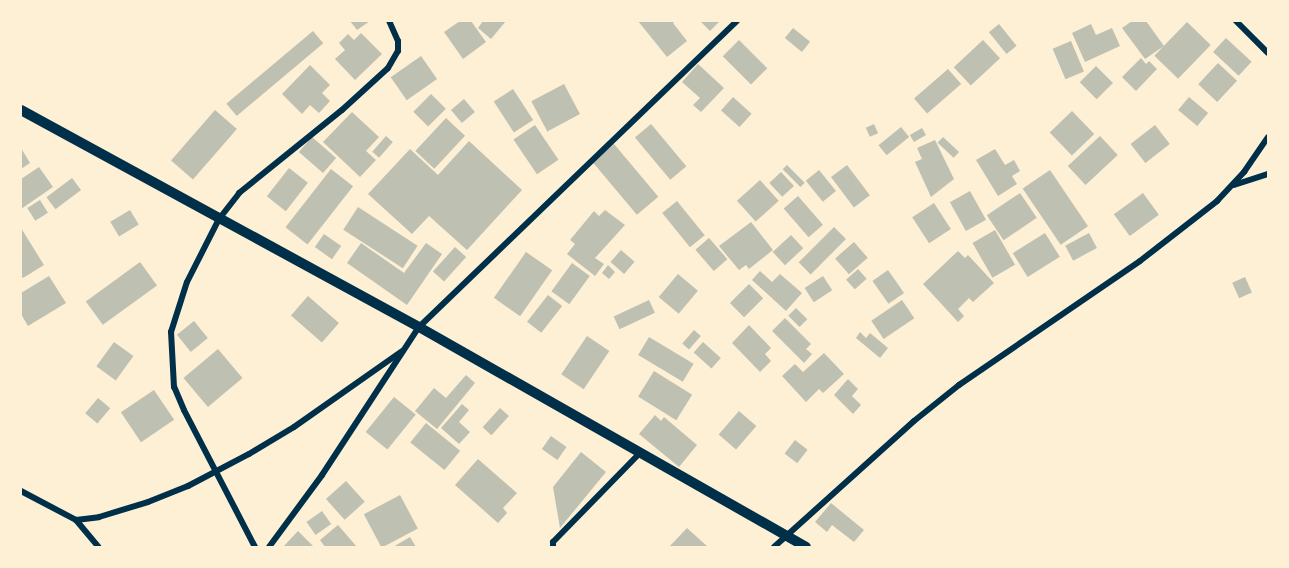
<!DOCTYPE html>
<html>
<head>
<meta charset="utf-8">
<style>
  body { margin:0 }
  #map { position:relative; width:1289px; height:568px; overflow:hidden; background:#fdf0d5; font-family:Lato,sans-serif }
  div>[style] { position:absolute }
  .building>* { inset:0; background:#bec0b2; transform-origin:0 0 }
  .minor>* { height:6px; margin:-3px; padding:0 3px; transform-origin:3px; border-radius:3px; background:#003049 }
  .tertiary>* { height:10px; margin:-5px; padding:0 5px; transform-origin:5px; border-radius:5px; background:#003049 }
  span { translate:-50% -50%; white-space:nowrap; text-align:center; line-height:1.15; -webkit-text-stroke:6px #fdf0d5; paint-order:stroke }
  .frame { position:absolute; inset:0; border:22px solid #fdf0d5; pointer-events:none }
</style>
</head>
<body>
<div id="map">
  <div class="building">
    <i style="clip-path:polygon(350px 21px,370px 21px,357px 30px)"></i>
    <i style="clip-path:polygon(460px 21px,471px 21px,486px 42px,463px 59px,444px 32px)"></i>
    <i style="clip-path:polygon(483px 21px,506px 21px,491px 39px,478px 28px)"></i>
    <i style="clip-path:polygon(638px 21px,676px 21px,673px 23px,687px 41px,667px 57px)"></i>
    <i style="clip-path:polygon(700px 21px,720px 21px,710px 31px)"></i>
    <i style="clip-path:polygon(1132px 21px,1146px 21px,1164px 46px,1145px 59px,1122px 28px)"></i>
    <i style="left:1187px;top:22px;width:33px;height:47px;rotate:44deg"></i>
    <i style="left:999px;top:24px;width:28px;height:13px;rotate:51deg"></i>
    <i style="clip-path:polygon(1091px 24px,1096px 35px,1112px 28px,1120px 46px,1085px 62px,1072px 33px)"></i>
    <i style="left:793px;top:28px;width:22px;height:13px;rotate:39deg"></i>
    <i style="left:313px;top:31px;width:16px;height:113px;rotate:50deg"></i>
    <i style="clip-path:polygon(361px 33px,382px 54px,355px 80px,335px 59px,345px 50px,339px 43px,348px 34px,354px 40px)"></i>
    <i style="left:1226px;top:38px;width:35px;height:19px;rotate:43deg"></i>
    <i style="left:739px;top:40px;width:40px;height:23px;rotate:45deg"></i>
    <i style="left:983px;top:40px;width:25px;height:40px;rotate:47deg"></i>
    <i style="left:1071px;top:41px;width:33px;height:20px;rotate:67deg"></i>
    <i style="left:421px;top:56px;width:28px;height:37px;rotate:55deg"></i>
    <i style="clip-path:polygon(1141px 58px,1146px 64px,1149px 61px,1157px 69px,1136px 91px,1122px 77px)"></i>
    <i style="left:1218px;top:63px;width:26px;height:29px;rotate:43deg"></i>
    <i style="clip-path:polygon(698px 64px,724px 88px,701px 112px,693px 105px,700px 98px,682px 82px)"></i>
    <i style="clip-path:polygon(310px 65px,330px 85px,322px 93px,330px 101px,319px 113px,310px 105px,302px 114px,282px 94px)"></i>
    <i style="left:1096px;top:66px;width:24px;height:23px;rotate:45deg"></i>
    <i style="left:948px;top:69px;width:20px;height:45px;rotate:49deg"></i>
    <i style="left:564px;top:84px;width:34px;height:37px;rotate:62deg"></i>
    <i style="left:513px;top:89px;width:37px;height:23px;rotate:57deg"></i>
    <i style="left:431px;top:94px;width:21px;height:25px;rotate:45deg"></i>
    <i style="left:733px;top:97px;width:25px;height:18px;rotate:42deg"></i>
    <i style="left:1189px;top:97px;width:25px;height:17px;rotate:40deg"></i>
    <i style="left:464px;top:99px;width:17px;height:17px;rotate:50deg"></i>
    <i style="left:215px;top:110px;width:29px;height:67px;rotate:41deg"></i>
    <i style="left:1072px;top:111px;width:32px;height:31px;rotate:46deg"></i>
    <i style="clip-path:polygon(352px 112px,379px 137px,366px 151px,376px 160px,360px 177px,323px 142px)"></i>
    <i style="left:446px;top:118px;width:26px;height:45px;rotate:43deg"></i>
    <i style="left:651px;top:124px;width:55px;height:21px;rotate:50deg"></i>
    <i style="left:874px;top:124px;width:10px;height:9px;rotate:66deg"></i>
    <i style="left:535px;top:125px;width:42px;height:26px;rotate:56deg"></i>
    <i style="left:1155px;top:125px;width:24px;height:31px;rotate:52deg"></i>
    <i style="left:901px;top:127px;width:13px;height:29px;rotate:51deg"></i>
    <i style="left:922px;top:128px;width:8px;height:14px;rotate:60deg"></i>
    <i style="left:386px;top:136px;width:9px;height:21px;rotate:41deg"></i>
    <i style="left:1100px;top:136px;width:26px;height:44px;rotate:47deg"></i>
    <i style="left:312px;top:137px;width:32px;height:20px;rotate:41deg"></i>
    <i style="left:943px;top:137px;width:22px;height:8px;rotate:43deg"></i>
    <i style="clip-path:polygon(935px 140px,954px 179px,931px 197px,915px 162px,922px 159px,917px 148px)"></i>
    <i style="clip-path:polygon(469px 141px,522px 190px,467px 250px,429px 216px,412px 234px,368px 194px,410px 149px,438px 175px)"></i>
    <i style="left:614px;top:144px;width:69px;height:28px;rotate:50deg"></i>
    <i style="clip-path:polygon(21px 148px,30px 163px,21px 169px)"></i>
    <i style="clip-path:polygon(995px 149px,1005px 165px,1014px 160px,1020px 171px,1012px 176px,1017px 184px,998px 196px,976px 160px)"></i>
    <i style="left:787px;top:165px;width:25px;height:6px;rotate:45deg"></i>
    <i style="left:847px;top:165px;width:38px;height:20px;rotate:53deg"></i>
    <i style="clip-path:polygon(39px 167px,53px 187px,21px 209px,21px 179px)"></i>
    <i style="left:289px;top:168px;width:24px;height:36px;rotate:38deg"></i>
    <i style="left:331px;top:169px;width:28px;height:74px;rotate:38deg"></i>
    <i style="left:819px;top:170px;width:27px;height:17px;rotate:51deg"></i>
    <i style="left:1050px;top:170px;width:68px;height:33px;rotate:56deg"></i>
    <i style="left:781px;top:172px;width:19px;height:16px;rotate:47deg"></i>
    <i style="left:72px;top:178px;width:15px;height:32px;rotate:53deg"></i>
    <i style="left:760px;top:180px;width:28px;height:31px;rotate:48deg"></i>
    <i style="left:970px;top:191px;width:33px;height:23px;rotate:61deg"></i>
    <i style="left:1020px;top:193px;width:30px;height:40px;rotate:56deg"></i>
    <i style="left:1143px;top:193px;width:27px;height:36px;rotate:54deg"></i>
    <i style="left:798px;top:196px;width:38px;height:19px;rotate:49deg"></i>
    <i style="left:40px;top:200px;width:15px;height:15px;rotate:58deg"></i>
    <i style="left:677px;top:201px;width:44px;height:19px;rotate:51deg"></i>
    <i style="left:934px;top:203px;width:31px;height:26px;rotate:57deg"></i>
    <i style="left:358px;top:207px;width:71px;height:27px;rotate:33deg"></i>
    <i style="left:130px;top:210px;width:17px;height:23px;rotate:59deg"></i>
    <i style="clip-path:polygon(605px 210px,625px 225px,595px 258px,604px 264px,595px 276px,567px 254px,575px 244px,570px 240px,594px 211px,599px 216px)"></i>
    <i style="clip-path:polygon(751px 222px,773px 250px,749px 269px,746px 265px,739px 270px,719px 246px)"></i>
    <i style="left:834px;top:227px;width:17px;height:50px;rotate:45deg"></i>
    <i style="clip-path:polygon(21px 228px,44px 265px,23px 278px,21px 276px)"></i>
    <i style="left:995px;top:230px;width:40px;height:26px;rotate:60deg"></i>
    <i style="left:1045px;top:233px;width:28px;height:38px;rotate:58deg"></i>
    <i style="left:1089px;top:233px;width:17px;height:27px;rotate:62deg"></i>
    <i style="left:324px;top:234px;width:21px;height:16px;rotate:35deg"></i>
    <i style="left:791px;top:235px;width:18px;height:25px;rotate:47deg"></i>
    <i style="left:709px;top:238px;width:28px;height:18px;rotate:49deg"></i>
    <i style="left:854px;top:242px;width:21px;height:25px;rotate:49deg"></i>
    <i style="clip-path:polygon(361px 243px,404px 273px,426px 243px,442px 254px,407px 305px,347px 263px)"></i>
    <i style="left:455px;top:247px;width:15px;height:33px;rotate:42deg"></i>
    <i style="left:621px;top:250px;width:18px;height:16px;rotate:41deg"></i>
    <i style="clip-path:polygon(958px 251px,965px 258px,968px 255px,994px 283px,973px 302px,969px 298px,958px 309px,964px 316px,958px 322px,923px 284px)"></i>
    <i style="left:526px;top:252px;width:32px;height:56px;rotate:35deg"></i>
    <i style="left:140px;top:262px;width:29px;height:67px;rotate:54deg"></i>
    <i style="left:572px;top:263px;width:22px;height:35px;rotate:36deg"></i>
    <i style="clip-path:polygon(608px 265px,615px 272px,609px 279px,602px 273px)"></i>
    <i style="left:858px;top:269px;width:13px;height:16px;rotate:48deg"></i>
    <i style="left:888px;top:270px;width:28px;height:19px;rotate:55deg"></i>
    <i style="clip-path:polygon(760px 271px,772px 282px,780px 274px,802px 293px,786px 311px,752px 280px)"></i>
    <i style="left:678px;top:274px;width:26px;height:30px;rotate:40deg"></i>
    <i style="clip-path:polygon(49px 276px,66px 303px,28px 326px,21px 314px,21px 293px)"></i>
    <i style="left:823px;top:276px;width:17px;height:22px;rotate:57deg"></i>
    <i style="left:1245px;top:277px;width:17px;height:14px;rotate:66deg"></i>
    <i style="left:749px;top:284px;width:20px;height:27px;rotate:45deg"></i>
    <i style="left:548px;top:295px;width:18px;height:34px;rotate:38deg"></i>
    <i style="left:308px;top:296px;width:41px;height:26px;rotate:41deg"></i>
    <i style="left:649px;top:300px;width:14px;height:39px;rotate:65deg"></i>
    <i style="left:902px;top:300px;width:22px;height:37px;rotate:56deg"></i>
    <i style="left:796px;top:308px;width:16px;height:11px;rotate:45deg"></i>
    <i style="clip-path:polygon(785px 318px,811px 344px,806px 349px,812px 354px,804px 363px,772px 331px)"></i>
    <i style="left:194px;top:321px;width:22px;height:22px;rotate:51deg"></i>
    <i style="clip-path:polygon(749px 325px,771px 348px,765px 354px,771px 361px,760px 372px,732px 343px)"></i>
    <i style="left:694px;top:330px;width:9px;height:18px;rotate:41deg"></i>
    <i style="clip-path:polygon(860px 332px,866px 338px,870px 333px,888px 348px,880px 358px,856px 338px)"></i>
    <i style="left:587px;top:336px;width:27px;height:46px;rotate:34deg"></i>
    <i style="left:649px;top:337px;width:52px;height:21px;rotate:31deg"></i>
    <i style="left:114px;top:342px;width:24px;height:30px;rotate:36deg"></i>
    <i style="left:703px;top:342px;width:24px;height:14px;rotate:42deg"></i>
    <i style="left:218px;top:349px;width:38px;height:45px;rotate:50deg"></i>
    <i style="clip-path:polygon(824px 353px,844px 374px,823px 393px,819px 389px,806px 402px,782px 376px,795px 364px,803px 372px)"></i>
    <i style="left:654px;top:371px;width:45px;height:30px;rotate:32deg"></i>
    <i style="clip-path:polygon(466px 375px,475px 383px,437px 429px,415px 411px,434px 388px,446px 398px)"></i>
    <i style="clip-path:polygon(848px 379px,858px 389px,852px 396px,861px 405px,853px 414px,834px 395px)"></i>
    <i style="left:154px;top:390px;width:36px;height:40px;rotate:56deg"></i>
    <i style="left:394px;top:397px;width:28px;height:45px;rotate:39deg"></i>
    <i style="left:98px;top:398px;width:16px;height:20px;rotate:40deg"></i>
    <i style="clip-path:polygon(462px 404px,469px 410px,459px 422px,470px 432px,459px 444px,441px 428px)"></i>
    <i style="left:500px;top:408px;width:12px;height:26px;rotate:42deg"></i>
    <i style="left:739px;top:411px;width:23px;height:31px;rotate:41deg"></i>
    <i style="clip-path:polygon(655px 415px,661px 421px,664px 417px,697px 445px,679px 467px,639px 434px)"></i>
    <i style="left:426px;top:423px;width:44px;height:25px;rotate:39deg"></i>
    <i style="left:551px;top:436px;width:19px;height:16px;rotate:35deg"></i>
    <i style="left:795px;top:440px;width:16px;height:17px;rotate:38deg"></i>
    <i style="clip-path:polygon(581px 452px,606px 472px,560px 528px,553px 487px)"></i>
    <i style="clip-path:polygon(478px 459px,517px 493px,503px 508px,507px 513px,498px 523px,455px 485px)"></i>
    <i style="left:346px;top:481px;width:28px;height:27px;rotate:48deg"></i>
    <i style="left:400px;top:495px;width:38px;height:41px;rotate:62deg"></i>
    <i style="clip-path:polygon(831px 503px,864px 530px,854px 542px,832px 525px,827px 532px,815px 522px)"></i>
    <i style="left:322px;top:511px;width:16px;height:19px;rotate:55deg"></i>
    <i style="clip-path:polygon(338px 525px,357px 547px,325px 547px,320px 540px)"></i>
    <i style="clip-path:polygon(687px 528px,708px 547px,669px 547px)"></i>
    <i style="clip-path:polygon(298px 531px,314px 547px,283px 547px)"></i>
    <i style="clip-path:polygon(410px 537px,416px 547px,393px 547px)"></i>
  </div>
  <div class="minor">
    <i style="left:1236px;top:21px;width:45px;rotate:45deg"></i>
    <i style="left:1234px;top:185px;width:36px;rotate:-18deg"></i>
    <i style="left:21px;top:491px;width:62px;rotate:27.8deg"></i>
    <i style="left:76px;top:520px;width:23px;rotate:-7deg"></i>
    <i style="left:99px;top:517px;width:51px;rotate:-17deg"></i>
    <i style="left:148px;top:502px;width:43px;rotate:-21.8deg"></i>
    <i style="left:188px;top:486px;width:69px;rotate:-27.7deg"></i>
    <i style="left:249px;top:454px;width:52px;rotate:-31deg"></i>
    <i style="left:294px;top:427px;width:132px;rotate:-35.1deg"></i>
    <i style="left:76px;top:520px;width:35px;rotate:50deg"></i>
    <i style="left:255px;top:547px;width:154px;rotate:-117.4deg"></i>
    <i style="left:184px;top:410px;width:25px;rotate:-113deg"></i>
    <i style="left:174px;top:387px;width:55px;rotate:-93.1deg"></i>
    <i style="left:171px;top:332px;width:52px;rotate:-72.3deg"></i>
    <i style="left:187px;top:282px;width:71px;rotate:-63.1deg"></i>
    <i style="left:219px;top:219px;width:33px;rotate:-52deg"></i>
    <i style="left:239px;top:193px;width:132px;rotate:-38.9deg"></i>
    <i style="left:342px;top:110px;width:62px;rotate:-42.4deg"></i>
    <i style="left:388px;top:68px;width:20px;rotate:-60deg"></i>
    <i style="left:398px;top:51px;width:10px;rotate:-90deg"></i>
    <i style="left:398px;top:41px;width:22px;rotate:-114deg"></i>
    <i style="left:269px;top:547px;width:89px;rotate:-53.6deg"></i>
    <i style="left:322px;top:475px;width:177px;rotate:-56.8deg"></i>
    <i style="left:419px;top:327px;width:441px;rotate:-43.9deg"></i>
    <i style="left:553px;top:547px;width:5px;rotate:-90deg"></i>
    <i style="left:553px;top:542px;width:124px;rotate:-45.7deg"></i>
    <i style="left:774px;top:547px;width:188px;rotate:-42deg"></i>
    <i style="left:914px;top:421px;width:58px;rotate:-38.7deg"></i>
    <i style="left:959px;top:385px;width:219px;rotate:-34.4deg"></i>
    <i style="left:1140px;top:261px;width:98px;rotate:-37.9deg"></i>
    <i style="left:1217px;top:201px;width:40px;rotate:-47deg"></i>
    <i style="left:1244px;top:172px;width:42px;rotate:-55.6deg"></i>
  </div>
  <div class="tertiary">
    <i style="left:21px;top:110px;width:453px;rotate:28.6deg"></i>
    <i style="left:419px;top:327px;width:445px;rotate:29.6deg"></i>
  </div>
  <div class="frame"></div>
</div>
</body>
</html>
